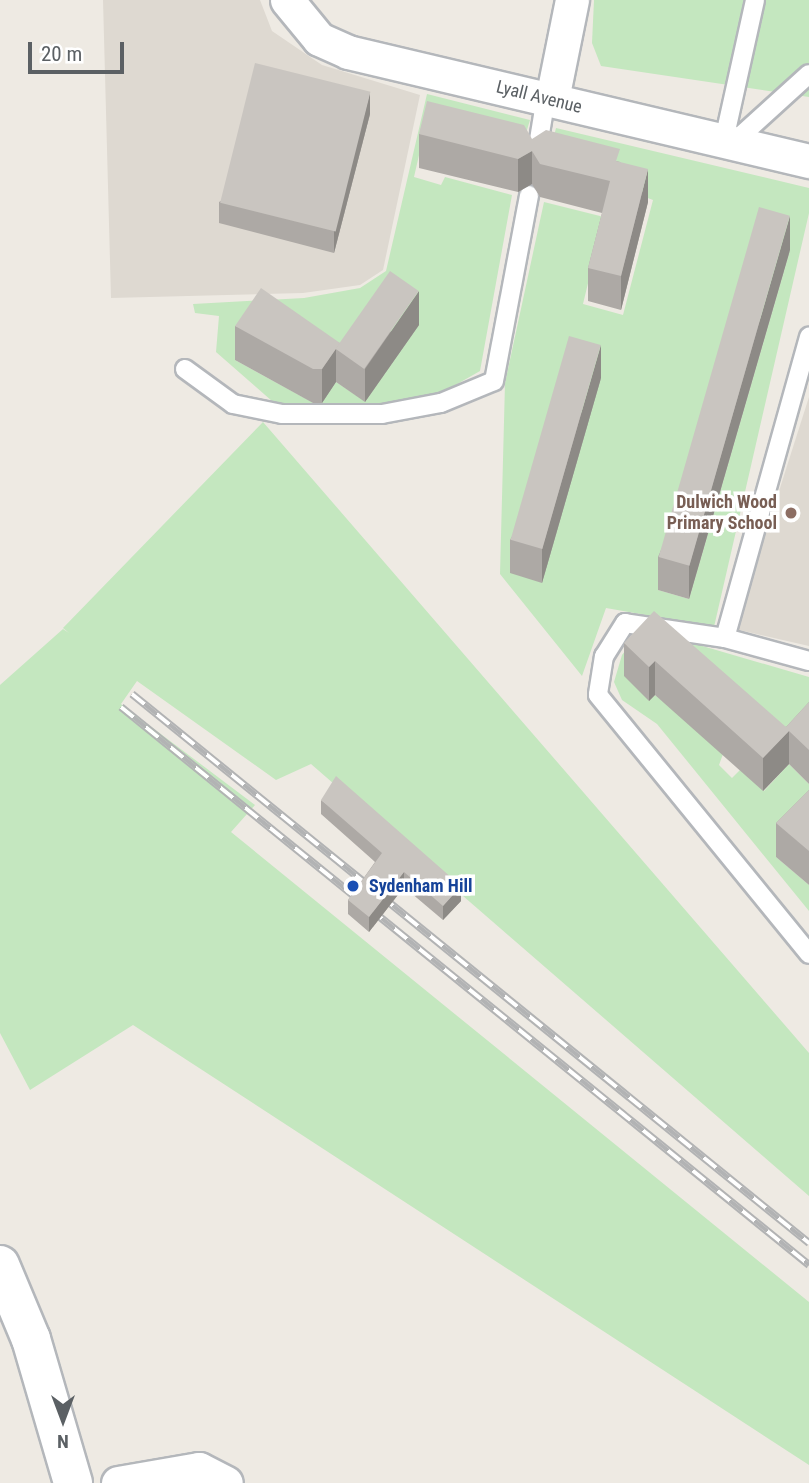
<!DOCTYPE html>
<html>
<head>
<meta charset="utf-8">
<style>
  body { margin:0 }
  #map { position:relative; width:809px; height:1483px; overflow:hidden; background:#eeeae3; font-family:"Roboto Condensed",sans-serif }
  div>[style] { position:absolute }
  .education>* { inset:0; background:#ded9d1 }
  .green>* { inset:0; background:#c4e7bf }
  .roads { filter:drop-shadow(2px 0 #b4b7bb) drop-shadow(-2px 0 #b4b7bb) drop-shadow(0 2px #b4b7bb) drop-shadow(0 -2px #b4b7bb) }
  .lane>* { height:18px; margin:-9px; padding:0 9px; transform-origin:9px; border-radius:9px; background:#fff }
  .street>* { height:33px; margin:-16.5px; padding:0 16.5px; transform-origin:16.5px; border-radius:16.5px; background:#fff }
  .secondary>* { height:38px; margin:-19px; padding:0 19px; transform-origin:19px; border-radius:19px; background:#fff }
  .rail>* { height:8px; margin-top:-4px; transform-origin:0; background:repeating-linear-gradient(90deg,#fff 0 16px,#b2b3b4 0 32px); box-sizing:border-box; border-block:2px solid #b2b3b4 }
  .wall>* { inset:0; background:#ada9a5 }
  .shaded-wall>* { inset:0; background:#8d8a86 }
  .building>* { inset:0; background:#c9c5c0; transform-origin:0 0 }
  .dots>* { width:19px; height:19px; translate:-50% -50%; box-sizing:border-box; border:4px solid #fff; border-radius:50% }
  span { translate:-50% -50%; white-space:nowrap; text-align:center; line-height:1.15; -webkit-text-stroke:7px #fff; paint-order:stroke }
  .street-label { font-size:18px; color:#5b6064 }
  .education-label { font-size:18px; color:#785e54; font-weight:700 }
  .right { translate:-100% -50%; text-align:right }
  .transit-label { font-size:18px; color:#164399; font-weight:700 }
  .left { translate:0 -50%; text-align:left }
  .north { position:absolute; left:28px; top:1385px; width:70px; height:70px; -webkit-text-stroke:5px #fff; paint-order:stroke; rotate:180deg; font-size:19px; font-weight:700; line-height:28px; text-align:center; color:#5b6064 }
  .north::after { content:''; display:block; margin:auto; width:24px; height:32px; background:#5b6064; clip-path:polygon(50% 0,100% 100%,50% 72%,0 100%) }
  .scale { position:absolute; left:28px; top:42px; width:96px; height:32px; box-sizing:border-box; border:4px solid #5b6064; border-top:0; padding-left:9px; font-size:21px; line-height:24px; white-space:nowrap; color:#5b6064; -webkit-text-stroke:5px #fff; paint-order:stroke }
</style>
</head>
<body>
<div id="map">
  <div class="education">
    <i style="clip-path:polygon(103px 0,260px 0,272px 31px,322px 65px,420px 95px,383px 270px,360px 285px,303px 293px,111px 298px)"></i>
    <i style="clip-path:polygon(809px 397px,809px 646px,735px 629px)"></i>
  </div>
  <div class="green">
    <i style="clip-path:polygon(594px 0,809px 0,809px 97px,601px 66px,592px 43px)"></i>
    <i style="clip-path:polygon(evenodd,427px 94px,530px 120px,520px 153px,425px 129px,414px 177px,441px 185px,445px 177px,512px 195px,480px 371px,438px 395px,380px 408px,281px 409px,216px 352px,219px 316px,195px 313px,193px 304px,304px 298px,360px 288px,386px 271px,427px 94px,235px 360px,340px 376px,366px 402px,336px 382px,319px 406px,235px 360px)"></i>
    <i style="clip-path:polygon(evenodd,556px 128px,809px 188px,809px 213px,714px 627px,606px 608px,582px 676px,500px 574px,505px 383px,544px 202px,604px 217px,583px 304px,623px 315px,653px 200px,548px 160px,556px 128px,790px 250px,689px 599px,658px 590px,790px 250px)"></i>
    <i style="clip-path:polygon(263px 422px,809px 1053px,809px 1196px,311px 764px,276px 780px,137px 681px,121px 704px,255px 805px,231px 832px,809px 1302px,809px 1465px,133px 1025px,30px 1090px,0 1033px,0 685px,63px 629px,69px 633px,63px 628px)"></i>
    <i style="clip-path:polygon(658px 633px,809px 677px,809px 736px,786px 760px,667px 656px,649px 700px,655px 695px,697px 729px,723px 754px,719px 765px,732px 778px,740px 770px,764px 791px,789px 764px,809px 784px,809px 823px,776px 857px,809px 885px,809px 911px,657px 724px,622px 700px,614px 682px,622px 655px,635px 638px)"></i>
  </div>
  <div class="roads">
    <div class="lane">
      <i style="left:724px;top:140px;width:143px;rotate:-77.5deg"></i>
      <i style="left:734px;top:142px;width:101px;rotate:-42.2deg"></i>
      <i style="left:536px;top:158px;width:62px;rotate:-80.7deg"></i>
      <i style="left:185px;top:369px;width:59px;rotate:36.1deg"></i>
      <i style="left:233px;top:404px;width:50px;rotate:11.5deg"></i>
      <i style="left:282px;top:414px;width:100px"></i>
      <i style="left:382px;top:414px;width:60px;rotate:-10.6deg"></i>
      <i style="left:441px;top:403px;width:57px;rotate:-22.5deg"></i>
      <i style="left:494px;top:381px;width:189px;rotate:-79.3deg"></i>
      <i style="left:725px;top:638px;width:313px;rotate:-74.4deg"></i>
      <i style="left:809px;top:661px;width:87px;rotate:-164.7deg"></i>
      <i style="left:725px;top:638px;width:101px;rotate:-171.5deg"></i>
      <i style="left:625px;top:623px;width:39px;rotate:122deg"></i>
      <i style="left:604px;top:656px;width:39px;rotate:99deg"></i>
      <i style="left:598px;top:695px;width:334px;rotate:50.8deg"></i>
    </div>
    <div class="street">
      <i style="left:287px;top:0;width:50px;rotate:50.6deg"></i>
      <i style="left:319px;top:39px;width:32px;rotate:24deg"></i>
      <i style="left:348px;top:52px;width:474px;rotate:13.3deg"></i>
      <i style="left:552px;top:99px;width:101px;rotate:-78.6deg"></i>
      <i style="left:118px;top:1483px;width:82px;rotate:-9.8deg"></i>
      <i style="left:199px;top:1469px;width:30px;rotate:27deg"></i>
    </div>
    <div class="secondary">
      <i style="left:0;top:1265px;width:80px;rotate:67.3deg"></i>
      <i style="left:31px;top:1339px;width:150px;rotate:73.7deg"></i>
    </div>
  </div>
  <div class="rail">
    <i style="left:132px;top:694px;width:872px;rotate:39.04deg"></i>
    <i style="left:121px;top:707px;width:886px;rotate:39.04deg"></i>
  </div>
  <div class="wall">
    <i style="clip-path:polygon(370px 114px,334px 253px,219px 223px,219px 202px)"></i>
    <i style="clip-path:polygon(419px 134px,532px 139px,620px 162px,648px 202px,621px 310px,588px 301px,588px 268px,602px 213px,540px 197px,532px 184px,518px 192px,419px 168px)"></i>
    <i style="clip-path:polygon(790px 250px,689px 599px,658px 590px,658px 557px)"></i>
    <i style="clip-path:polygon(419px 325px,365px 402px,336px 382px,322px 403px,313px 403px,235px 360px,235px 326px,340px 343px)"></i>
    <i style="clip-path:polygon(601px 378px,542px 583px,510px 573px,510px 540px)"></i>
    <i style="clip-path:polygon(624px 643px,786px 727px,809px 702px,809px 784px,789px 764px,763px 791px,655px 695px,649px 701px,624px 676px)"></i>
    <i style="clip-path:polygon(809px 790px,809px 885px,776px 857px,776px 823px)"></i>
    <i style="clip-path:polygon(321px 800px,461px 901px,443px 920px,404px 887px,369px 932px,348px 914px,348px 900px,375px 862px,321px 814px)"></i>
  </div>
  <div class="shaded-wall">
    <i style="clip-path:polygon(370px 92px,370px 114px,334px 253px,334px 232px)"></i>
    <i style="clip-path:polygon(532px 151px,532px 184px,518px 192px,518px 159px)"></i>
    <i style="clip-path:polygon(648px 169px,648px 202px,621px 310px,621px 276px)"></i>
    <i style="clip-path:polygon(790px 216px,790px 250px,689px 599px,689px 566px)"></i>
    <i style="clip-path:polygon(419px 291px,419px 325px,365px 402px,365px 369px)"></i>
    <i style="clip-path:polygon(340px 343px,336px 349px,336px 382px,322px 403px,322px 369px)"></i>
    <i style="clip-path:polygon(601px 345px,601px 378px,542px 583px,542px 549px)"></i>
    <i style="clip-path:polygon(655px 661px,655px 695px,649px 701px,649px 667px)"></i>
    <i style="clip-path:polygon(789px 731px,789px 764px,763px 791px,763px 758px)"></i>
    <i style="clip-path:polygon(404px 872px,404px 887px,369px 932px,369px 917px)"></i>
    <i style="clip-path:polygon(461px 886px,461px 901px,443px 920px,443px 906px)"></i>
  </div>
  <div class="building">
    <i style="left:255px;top:63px;width:119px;height:144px;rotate:14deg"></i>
    <i style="clip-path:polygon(427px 101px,524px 125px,532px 139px,546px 130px,620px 149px,616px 161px,648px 169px,621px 276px,588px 268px,610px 181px,540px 164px,532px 151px,518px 159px,419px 134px)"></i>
    <i style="left:759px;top:207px;width:32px;height:364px;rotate:16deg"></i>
    <i style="left:390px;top:271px;width:35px;height:95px;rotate:35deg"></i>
    <i style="clip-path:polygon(261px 288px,340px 343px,322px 369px,313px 369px,235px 326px)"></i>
    <i style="left:569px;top:336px;width:33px;height:212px;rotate:16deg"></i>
    <i style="clip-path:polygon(654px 611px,786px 727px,809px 702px,809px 750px,789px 731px,763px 758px,655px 661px,649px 667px,624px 643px)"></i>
    <i style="clip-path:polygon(336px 776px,461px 886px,443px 906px,404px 872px,369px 917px,348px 900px,382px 853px,321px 800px)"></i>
    <i style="clip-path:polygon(809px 790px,809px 851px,776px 823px)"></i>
  </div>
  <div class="dots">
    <i style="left:791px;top:513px;background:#8d6e63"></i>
    <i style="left:353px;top:886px;background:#1a4fb4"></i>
  </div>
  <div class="street-label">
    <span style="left:539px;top:97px;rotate:14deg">Lyall Avenue</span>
  </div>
  <div class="education-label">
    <span class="right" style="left:777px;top:513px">Dulwich Wood<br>Primary School</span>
  </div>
  <div class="transit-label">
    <span class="left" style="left:369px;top:886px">Sydenham Hill</span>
  </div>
  <div class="north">N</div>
  <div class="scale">20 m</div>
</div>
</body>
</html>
